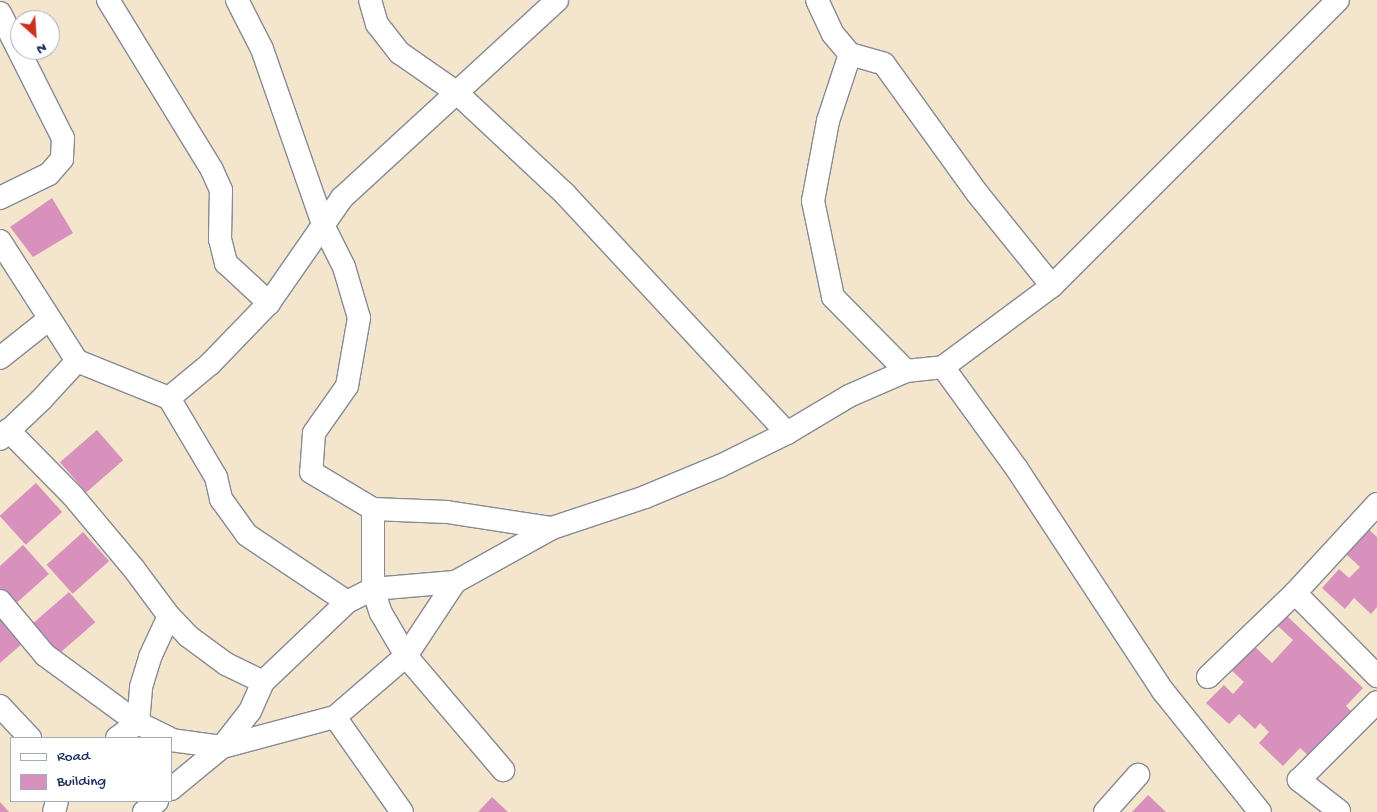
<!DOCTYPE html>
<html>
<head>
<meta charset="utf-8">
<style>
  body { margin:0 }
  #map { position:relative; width:1377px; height:812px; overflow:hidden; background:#f3e6cd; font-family:"Gochi Hand",sans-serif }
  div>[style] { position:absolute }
  .building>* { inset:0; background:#d890bd; transform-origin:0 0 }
  .roads { filter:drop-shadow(1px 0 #878a96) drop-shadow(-1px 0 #878a96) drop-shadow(0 1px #878a96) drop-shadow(0 -1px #878a96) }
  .street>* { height:22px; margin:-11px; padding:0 11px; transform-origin:11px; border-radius:11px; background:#fff }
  span { translate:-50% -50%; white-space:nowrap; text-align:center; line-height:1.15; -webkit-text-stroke:5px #fff; paint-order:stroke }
  .legend { position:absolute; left:10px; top:737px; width:162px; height:65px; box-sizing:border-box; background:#fff; border:1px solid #a4acbf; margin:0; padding:6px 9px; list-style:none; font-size:15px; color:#1b2f5e }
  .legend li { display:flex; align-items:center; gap:10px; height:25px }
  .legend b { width:25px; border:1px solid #a4acbf }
  .north { position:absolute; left:10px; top:10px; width:50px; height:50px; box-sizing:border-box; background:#fff; border:1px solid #a4acbf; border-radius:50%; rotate:154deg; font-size:14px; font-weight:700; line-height:20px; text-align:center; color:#1b2f5e }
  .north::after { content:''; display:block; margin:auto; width:18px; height:22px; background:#c8321e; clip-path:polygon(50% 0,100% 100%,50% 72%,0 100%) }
</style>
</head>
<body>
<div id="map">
  <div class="building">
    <i style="clip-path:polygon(52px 198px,73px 233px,33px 257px,10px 227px)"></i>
    <i style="left:97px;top:430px;width:40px;height:49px;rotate:49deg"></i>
    <i style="left:36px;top:483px;width:39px;height:49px;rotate:48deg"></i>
    <i style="clip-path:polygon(1367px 528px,1377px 537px,1377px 607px,1371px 614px,1354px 598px,1345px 609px,1322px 588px,1339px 569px,1349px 578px,1360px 567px,1344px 552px)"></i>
    <i style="left:83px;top:532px;width:39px;height:49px;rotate:48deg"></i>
    <i style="clip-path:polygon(23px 545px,49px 574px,13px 606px,0 592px,0 566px)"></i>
    <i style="left:69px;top:592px;width:40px;height:50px;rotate:49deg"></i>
    <i style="clip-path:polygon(1287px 616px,1363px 688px,1346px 706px,1352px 712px,1310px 757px,1300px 748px,1283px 766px,1259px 743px,1269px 732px,1260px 723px,1255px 729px,1239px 714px,1229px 724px,1206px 703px,1224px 685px,1233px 694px,1244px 682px,1229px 668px,1252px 644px,1272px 663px,1293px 640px,1278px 626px)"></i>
    <i style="clip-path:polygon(0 617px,23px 643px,0 663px)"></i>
    <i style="clip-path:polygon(1148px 795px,1166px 812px,1132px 812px)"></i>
    <i style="clip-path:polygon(492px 797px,508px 812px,478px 812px)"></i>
    <i style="clip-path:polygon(0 802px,9px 812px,0 812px)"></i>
  </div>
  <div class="roads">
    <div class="street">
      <i style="left:108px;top:0;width:199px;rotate:58.5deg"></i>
      <i style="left:212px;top:170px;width:22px;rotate:66deg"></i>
      <i style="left:221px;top:190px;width:49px;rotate:91.2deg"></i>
      <i style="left:220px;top:239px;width:25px;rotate:76deg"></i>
      <i style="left:226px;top:263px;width:59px;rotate:42.9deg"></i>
      <i style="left:237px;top:0;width:55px;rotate:63deg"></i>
      <i style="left:262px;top:49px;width:188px;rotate:70.8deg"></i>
      <i style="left:324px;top:227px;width:45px;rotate:63.4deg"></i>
      <i style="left:344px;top:267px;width:53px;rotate:73.6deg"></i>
      <i style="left:359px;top:318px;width:69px;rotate:100deg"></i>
      <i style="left:347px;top:386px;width:57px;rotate:125.1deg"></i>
      <i style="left:314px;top:433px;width:39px;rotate:94deg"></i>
      <i style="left:311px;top:472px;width:72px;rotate:30.8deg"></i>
      <i style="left:373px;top:509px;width:74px;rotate:2.3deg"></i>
      <i style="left:447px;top:512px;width:106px;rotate:8.7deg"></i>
      <i style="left:370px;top:0;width:25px;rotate:74deg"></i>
      <i style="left:377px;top:24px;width:37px;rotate:52deg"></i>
      <i style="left:400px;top:53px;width:68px;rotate:34.9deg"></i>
      <i style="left:456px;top:92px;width:149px;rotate:43.1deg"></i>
      <i style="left:565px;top:194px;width:326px;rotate:47.1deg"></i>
      <i style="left:817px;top:0;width:38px;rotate:65deg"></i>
      <i style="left:833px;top:34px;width:26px;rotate:50deg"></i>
      <i style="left:850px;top:54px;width:35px;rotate:16deg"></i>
      <i style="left:884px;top:64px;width:159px;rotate:54.2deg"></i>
      <i style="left:977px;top:193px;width:119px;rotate:51.1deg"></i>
      <i style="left:1052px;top:286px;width:136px;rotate:143.4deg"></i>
      <i style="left:0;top:13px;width:140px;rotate:63.3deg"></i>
      <i style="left:63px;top:138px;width:21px;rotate:93deg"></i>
      <i style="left:62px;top:159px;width:20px;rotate:131deg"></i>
      <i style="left:49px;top:174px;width:55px;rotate:153.9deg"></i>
      <i style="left:850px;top:54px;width:71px;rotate:108.2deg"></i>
      <i style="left:828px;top:121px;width:81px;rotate:100.6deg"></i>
      <i style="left:813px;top:201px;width:98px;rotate:78.2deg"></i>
      <i style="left:833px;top:297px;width:104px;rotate:45.4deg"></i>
      <i style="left:0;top:241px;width:143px;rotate:57.3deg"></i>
      <i style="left:1052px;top:286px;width:404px;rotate:-45deg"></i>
      <i style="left:0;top:358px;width:63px;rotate:-38.5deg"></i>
      <i style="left:169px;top:398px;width:53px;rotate:-39.7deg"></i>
      <i style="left:210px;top:364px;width:85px;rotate:-46deg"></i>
      <i style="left:269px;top:303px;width:128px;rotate:-55.2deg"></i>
      <i style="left:342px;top:198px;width:292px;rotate:-42.6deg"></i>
      <i style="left:8px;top:430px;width:93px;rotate:45.4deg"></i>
      <i style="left:73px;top:496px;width:95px;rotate:50.1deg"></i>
      <i style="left:134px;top:569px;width:59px;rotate:53.3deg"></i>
      <i style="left:169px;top:616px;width:28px;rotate:46deg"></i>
      <i style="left:188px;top:636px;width:47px;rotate:36.4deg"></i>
      <i style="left:226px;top:664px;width:41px;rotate:25.9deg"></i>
      <i style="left:263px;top:682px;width:32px;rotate:114deg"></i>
      <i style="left:250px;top:711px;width:46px;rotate:127.9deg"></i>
      <i style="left:222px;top:747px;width:66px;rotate:140.5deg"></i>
      <i style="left:0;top:439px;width:57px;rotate:-43.6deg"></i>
      <i style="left:41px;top:400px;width:53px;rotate:-47.3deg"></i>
      <i style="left:77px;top:361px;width:99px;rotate:21.9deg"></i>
      <i style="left:169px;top:398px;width:92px;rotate:59.3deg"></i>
      <i style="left:216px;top:477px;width:23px;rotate:77deg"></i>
      <i style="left:221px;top:499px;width:44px;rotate:54.2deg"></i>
      <i style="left:247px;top:535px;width:120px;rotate:33.8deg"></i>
      <i style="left:373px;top:509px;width:80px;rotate:90deg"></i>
      <i style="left:373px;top:589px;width:25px;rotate:72deg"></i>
      <i style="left:381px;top:613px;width:50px;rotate:59.8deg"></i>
      <i style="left:406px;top:656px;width:89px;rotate:-56.5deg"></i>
      <i style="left:455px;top:582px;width:111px;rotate:-29.1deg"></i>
      <i style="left:552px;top:528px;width:98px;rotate:-18.4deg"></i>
      <i style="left:645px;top:497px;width:81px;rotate:-22.5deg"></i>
      <i style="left:720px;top:466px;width:75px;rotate:-26.2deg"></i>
      <i style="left:787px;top:433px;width:72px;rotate:-30.8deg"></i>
      <i style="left:849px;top:396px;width:62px;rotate:-23.7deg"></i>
      <i style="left:906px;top:371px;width:37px;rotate:-6deg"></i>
      <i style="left:943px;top:367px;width:126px;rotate:54deg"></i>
      <i style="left:1017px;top:469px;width:266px;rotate:56.7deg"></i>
      <i style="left:1163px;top:691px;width:155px;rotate:51.3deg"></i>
      <i style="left:1295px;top:593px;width:117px;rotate:45.3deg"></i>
      <i style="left:0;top:601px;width:70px;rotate:50.2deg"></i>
      <i style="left:45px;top:655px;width:115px;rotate:36.2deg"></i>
      <i style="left:1208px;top:677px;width:121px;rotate:-44deg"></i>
      <i style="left:1295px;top:593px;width:121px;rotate:-47.3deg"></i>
      <i style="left:263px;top:682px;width:116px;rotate:-43.6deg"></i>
      <i style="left:347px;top:602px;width:29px;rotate:-27deg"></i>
      <i style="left:373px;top:589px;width:82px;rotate:-4.9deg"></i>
      <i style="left:0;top:706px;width:44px;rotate:46.8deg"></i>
      <i style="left:335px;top:717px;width:116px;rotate:54.8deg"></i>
      <i style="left:138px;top:723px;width:36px;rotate:-85deg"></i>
      <i style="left:141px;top:687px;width:31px;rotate:-73deg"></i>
      <i style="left:150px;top:657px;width:45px;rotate:-65.1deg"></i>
      <i style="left:117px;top:738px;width:26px;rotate:-36deg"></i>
      <i style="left:138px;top:723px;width:34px;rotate:26deg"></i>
      <i style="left:171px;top:740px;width:51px;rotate:7.8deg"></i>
      <i style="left:222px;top:747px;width:117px;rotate:-14.9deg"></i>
      <i style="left:335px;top:717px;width:94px;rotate:-40.7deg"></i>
      <i style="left:406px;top:656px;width:150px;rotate:49.6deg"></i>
      <i style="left:1339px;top:811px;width:51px;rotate:-142.2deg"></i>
      <i style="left:1299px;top:780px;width:110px;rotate:-45deg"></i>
      <i style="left:54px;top:812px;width:11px;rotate:-75deg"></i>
      <i style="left:144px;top:812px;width:17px;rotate:-40deg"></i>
      <i style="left:1105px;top:812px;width:50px;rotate:-48.3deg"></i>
    </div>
  </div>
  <ul class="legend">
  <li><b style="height:6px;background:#fff"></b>Road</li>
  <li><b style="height:14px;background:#d890bd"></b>Building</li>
  </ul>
  <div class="north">N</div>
</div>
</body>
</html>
